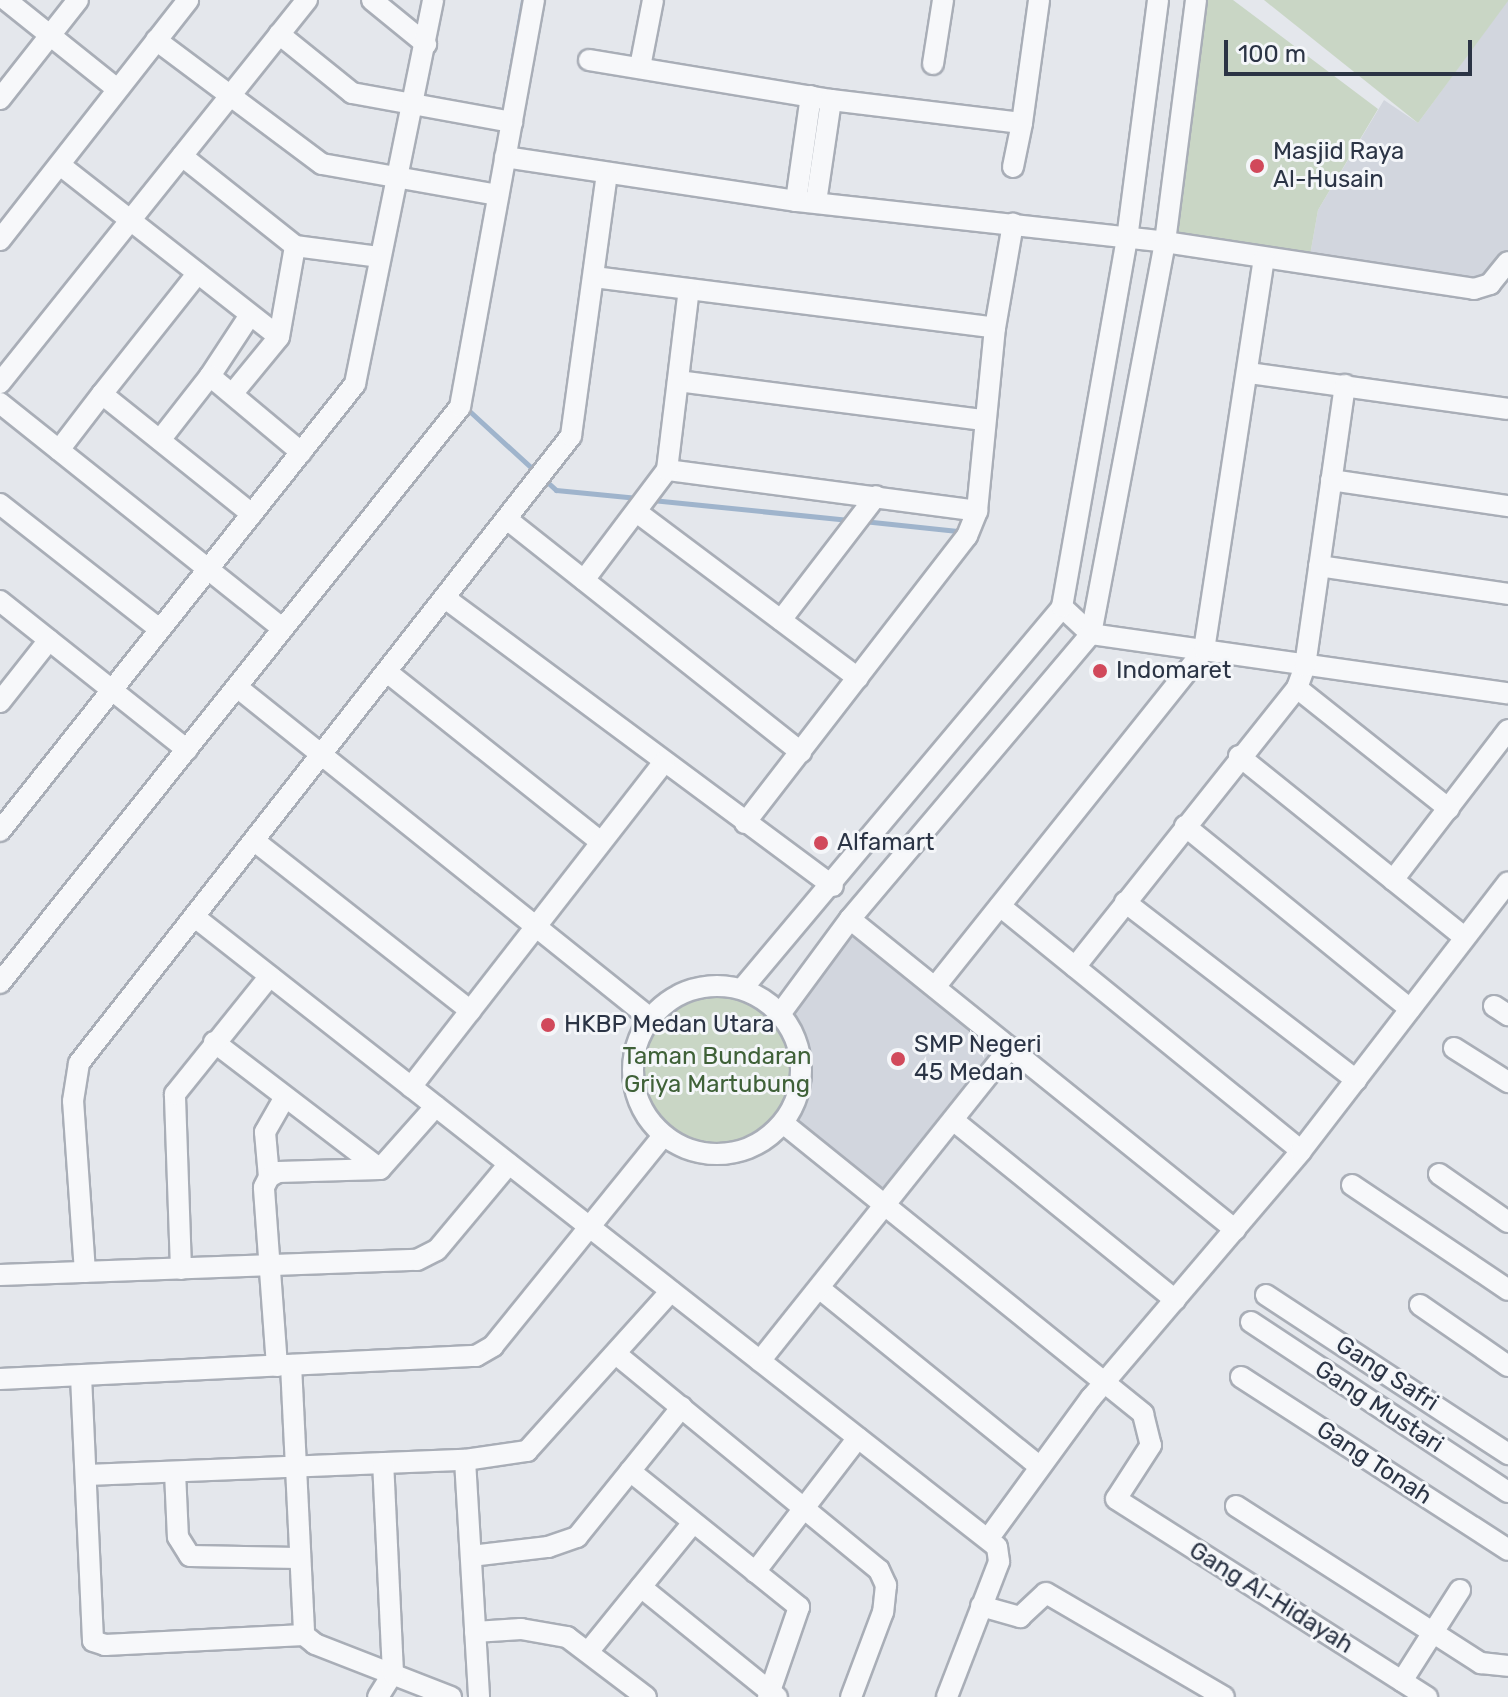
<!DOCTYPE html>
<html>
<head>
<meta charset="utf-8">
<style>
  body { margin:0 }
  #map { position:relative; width:1508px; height:1697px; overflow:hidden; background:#e4e7ec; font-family:Rubik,sans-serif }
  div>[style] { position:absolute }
  .built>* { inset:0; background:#d2d6de }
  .green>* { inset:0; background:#c9d6c5 }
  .round { border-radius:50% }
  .stream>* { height:5px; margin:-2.5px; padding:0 2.5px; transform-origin:2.5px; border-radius:2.5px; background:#9fb4cc }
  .roads { filter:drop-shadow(2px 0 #a9aeb7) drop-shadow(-2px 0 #a9aeb7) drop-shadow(0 2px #a9aeb7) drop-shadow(0 -2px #a9aeb7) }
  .minor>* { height:20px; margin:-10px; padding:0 10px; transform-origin:10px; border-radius:10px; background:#f7f8fa }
  .minor>.ring { margin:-10px; padding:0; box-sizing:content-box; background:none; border:20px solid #f7f8fa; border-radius:50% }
  .dots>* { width:22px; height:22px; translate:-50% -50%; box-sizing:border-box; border:4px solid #f4f6f9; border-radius:50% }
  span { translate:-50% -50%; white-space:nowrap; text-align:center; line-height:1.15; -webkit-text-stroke:6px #f4f6f9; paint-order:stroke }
  .poi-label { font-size:24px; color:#2b3445 }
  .left { translate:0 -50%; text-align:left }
  .park-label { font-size:24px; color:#3f6138 }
  .street-label { font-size:24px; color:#2b3445 }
  .scale { position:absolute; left:1224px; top:40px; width:248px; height:36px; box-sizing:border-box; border:4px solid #2b3445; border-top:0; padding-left:10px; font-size:24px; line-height:28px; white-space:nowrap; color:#2b3445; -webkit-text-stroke:6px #f4f6f9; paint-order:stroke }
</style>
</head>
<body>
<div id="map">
  <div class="built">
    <i style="clip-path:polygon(1508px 0,1508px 257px,1483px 284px,1309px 261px,1318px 210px,1384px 100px,1418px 123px)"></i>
    <i style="clip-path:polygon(851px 922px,1004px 1050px,884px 1206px,783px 1123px,780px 1014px)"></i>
  </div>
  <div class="green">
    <i style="clip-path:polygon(1204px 0,1233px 0,1378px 109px,1318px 210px,1309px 261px,1169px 237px)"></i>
    <i style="clip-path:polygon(1264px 0,1508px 0,1508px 1px,1418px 123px)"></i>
    <i class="round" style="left:633px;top:986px;width:168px;height:168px"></i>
  </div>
  <div class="stream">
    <i style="left:505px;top:102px;width:104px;rotate:-80deg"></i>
    <i style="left:465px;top:407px;width:98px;rotate:42.5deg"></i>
    <i style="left:545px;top:480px;width:15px;rotate:42deg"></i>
    <i style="left:556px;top:490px;width:82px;rotate:5.6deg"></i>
    <i style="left:652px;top:500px;width:198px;rotate:5.8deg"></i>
    <i style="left:863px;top:521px;width:95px;rotate:6.1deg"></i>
  </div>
  <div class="roads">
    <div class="minor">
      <i style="left:6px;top:0;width:142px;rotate:38.7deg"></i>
      <i style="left:372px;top:0;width:70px;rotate:39.2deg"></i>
      <i style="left:279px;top:34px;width:94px;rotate:38.9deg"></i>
      <i style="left:352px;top:93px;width:163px;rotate:10.3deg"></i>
      <i style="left:156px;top:40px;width:207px;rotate:36.8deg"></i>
      <i style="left:322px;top:164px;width:179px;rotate:10deg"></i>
      <i style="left:589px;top:60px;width:245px;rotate:9.4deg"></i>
      <i style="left:831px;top:100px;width:192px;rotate:6.9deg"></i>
      <i style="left:1022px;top:123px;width:124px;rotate:-82.1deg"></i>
      <i style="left:933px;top:64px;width:65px;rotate:-81.1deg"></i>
      <i style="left:640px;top:67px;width:68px;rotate:-79deg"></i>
      <i style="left:0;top:99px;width:126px;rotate:-51.8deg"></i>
      <i style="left:182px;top:156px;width:144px;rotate:38.5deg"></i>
      <i style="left:295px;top:246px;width:86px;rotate:7.4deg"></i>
      <i style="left:505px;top:157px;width:294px;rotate:8.6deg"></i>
      <i style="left:796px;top:201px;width:371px;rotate:6.3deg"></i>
      <i style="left:1165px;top:242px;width:313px;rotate:8.6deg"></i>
      <i style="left:1474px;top:289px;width:17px;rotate:-17deg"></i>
      <i style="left:1490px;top:284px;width:28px;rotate:-51deg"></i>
      <i style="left:60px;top:165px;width:278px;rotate:38.1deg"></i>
      <i style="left:279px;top:337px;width:92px;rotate:-80deg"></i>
      <i style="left:1013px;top:167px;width:45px;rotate:-78.4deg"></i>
      <i style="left:796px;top:201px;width:106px;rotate:-81.9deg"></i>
      <i style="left:816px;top:202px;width:103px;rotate:-81.6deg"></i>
      <i style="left:0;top:240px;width:305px;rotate:-51.9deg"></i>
      <i style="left:594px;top:277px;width:404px;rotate:7.2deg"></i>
      <i style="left:250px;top:315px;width:73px;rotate:123.3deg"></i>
      <i style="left:210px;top:376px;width:119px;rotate:39.9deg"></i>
      <i style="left:1249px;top:373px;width:261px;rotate:7.9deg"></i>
      <i style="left:678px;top:381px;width:308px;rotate:7.3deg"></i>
      <i style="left:0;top:383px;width:491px;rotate:-51.3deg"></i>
      <i style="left:233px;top:393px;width:72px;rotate:-50.6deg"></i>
      <i style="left:102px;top:394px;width:154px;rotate:-51.6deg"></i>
      <i style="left:0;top:403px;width:362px;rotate:38.6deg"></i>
      <i style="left:160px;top:440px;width:81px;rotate:-52deg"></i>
      <i style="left:59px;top:450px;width:71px;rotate:-52.5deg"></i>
      <i style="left:102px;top:394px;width:192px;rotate:38.7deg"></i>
      <i style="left:667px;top:470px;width:313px;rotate:7.5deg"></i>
      <i style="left:1331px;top:480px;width:179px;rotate:8.4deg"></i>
      <i style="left:0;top:504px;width:201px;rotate:38.1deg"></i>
      <i style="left:638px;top:513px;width:275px;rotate:36.9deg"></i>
      <i style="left:508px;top:520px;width:374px;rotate:38.4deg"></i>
      <i style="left:1319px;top:566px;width:191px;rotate:8.4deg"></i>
      <i style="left:584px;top:580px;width:138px;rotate:-53deg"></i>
      <i style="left:667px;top:470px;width:182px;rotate:-83.1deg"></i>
      <i style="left:445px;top:598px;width:483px;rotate:36.6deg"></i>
      <i style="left:0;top:601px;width:239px;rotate:38.5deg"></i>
      <i style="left:1062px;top:607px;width:40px;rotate:43deg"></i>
      <i style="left:1091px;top:634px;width:421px;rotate:8.1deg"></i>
      <i style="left:781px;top:620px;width:156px;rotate:-52.5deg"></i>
      <i style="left:387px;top:672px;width:273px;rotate:38.5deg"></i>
      <i style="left:237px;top:687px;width:529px;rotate:38.71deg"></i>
      <i style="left:1297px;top:688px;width:194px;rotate:38.5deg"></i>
      <i style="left:0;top:702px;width:79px;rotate:-51.7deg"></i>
      <i style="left:1239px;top:756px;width:289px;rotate:38.8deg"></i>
      <i style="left:745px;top:823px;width:363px;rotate:-52.3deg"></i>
      <i style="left:967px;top:536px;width:27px;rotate:-68deg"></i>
      <i style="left:977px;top:511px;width:184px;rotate:-84.4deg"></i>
      <i style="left:995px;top:328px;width:106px;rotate:-80.2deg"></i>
      <i style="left:1185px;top:826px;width:290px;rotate:39.1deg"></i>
      <i style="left:0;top:831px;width:571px;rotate:-51.54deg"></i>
      <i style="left:355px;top:384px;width:392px;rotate:-78.5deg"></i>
      <i style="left:256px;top:842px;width:273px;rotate:38.2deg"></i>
      <i style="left:1393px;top:880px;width:189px;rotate:-52.5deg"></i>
      <i style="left:1125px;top:902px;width:292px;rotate:37.6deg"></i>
      <i style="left:1000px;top:906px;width:388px;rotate:39.1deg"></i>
      <i style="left:196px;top:918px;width:1018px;rotate:38.14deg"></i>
      <i style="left:997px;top:1547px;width:15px;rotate:82deg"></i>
      <i style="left:999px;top:1562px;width:145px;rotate:111.1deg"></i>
      <i style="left:850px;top:919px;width:495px;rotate:38.9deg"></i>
      <i style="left:1075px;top:967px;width:357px;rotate:-51.5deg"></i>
      <i style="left:1297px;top:688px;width:23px;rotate:-70deg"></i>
      <i style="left:1305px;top:666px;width:284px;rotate:-81.9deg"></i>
      <i style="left:0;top:983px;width:737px;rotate:-51.39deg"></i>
      <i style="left:460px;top:407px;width:414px;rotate:-79.7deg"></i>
      <i class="ring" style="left:633px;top:986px;width:148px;height:148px"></i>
      <i style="left:935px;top:987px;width:431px;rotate:-51.4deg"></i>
      <i style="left:1204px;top:650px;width:396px;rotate:-81.3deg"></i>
      <i style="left:742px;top:989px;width:498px;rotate:-50deg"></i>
      <i style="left:1062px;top:607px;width:374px;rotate:-80deg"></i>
      <i style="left:1127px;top:239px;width:241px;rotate:-82.6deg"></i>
      <i style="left:1494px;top:1006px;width:17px;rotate:33deg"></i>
      <i style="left:780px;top:1014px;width:118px;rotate:-53.6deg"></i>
      <i style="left:850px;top:919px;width:373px;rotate:-49.8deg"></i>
      <i style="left:1091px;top:634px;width:399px;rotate:-79.3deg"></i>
      <i style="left:1165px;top:242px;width:244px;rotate:-82.7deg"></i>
      <i style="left:214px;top:1042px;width:209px;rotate:37.4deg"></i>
      <i style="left:1454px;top:1048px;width:64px;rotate:32.2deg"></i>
      <i style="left:411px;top:1087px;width:412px;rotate:-52.1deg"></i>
      <i style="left:953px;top:1120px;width:286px;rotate:39deg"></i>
      <i style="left:783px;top:1123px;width:463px;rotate:38.9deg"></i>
      <i style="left:1143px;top:1414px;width:32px;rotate:76deg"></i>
      <i style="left:1151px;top:1445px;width:64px;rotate:122.9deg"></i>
      <i style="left:1116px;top:1499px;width:369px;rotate:32.5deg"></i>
      <i style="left:1439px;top:1174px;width:84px;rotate:34.8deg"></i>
      <i style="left:269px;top:1177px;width:45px;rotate:-95.1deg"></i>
      <i style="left:265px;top:1132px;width:40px;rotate:-60.3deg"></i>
      <i style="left:1352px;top:1185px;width:188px;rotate:33.9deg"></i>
      <i style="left:181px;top:1269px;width:175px;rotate:-92deg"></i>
      <i style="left:175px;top:1094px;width:151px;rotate:-51.2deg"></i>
      <i style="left:85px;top:1272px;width:171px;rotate:-94deg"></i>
      <i style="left:73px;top:1101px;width:38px;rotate:-81deg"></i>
      <i style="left:79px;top:1063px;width:797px;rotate:-51.88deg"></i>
      <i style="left:571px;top:436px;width:265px;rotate:-82.2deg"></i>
      <i style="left:0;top:1275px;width:417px;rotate:-2.1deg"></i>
      <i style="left:417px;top:1260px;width:22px;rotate:-27deg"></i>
      <i style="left:437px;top:1250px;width:112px;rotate:-50.1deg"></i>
      <i style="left:819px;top:1288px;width:283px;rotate:39deg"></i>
      <i style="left:1266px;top:1295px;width:290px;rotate:33.3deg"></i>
      <i style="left:1420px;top:1305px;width:107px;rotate:34.7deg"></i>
      <i style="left:1251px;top:1322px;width:308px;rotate:33.5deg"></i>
      <i style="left:616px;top:1354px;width:340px;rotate:39.4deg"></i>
      <i style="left:879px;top:1570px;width:17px;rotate:65deg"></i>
      <i style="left:886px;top:1585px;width:27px;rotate:96deg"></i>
      <i style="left:883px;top:1612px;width:91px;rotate:110.6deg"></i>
      <i style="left:760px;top:1361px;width:401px;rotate:-51.4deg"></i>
      <i style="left:291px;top:1365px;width:270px;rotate:87.2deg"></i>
      <i style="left:277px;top:1366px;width:179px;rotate:-94.2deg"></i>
      <i style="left:264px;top:1187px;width:11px;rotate:-63deg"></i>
      <i style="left:269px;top:1177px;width:10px;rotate:-29deg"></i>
      <i style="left:278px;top:1172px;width:102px;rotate:-1.7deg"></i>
      <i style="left:380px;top:1169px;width:84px;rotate:-48.4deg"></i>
      <i style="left:81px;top:1376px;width:265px;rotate:87.4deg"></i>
      <i style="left:93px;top:1641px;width:13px;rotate:18deg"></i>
      <i style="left:105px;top:1645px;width:199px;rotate:-2.9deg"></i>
      <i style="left:304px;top:1635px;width:14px;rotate:39deg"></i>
      <i style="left:315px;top:1644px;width:146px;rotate:21.3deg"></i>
      <i style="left:1241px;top:1377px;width:318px;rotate:32.9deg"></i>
      <i style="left:0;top:1379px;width:477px;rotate:-2.8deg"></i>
      <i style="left:476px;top:1356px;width:20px;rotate:-30deg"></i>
      <i style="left:493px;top:1346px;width:270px;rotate:-51deg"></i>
      <i style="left:465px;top:1460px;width:237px;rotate:86.6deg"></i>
      <i style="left:630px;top:1471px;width:217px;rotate:38.8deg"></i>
      <i style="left:799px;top:1607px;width:95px;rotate:109deg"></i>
      <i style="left:175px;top:1472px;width:65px;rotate:87.4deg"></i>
      <i style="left:178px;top:1537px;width:22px;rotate:58deg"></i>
      <i style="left:190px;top:1556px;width:108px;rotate:1.1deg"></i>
      <i style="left:87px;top:1475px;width:378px;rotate:-2.3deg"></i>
      <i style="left:465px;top:1460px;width:63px;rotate:-8.3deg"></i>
      <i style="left:527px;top:1451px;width:215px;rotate:-48deg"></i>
      <i style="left:1236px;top:1506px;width:291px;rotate:32.7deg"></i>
      <i style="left:1481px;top:1663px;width:27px;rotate:6deg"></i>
      <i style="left:988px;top:1539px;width:175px;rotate:-53.9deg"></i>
      <i style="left:1091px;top:1398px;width:324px;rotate:-49.6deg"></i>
      <i style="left:1301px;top:1151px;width:339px;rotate:-52.4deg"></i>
      <i style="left:471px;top:1556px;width:78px;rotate:-6.7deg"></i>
      <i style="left:548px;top:1547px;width:31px;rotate:-19deg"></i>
      <i style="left:577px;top:1537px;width:167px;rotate:-51.1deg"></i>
      <i style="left:755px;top:1572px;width:169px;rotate:-52.5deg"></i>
      <i style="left:641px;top:1587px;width:175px;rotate:39deg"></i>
      <i style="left:981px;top:1606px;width:41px;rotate:15.8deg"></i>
      <i style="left:1020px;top:1617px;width:35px;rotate:-43deg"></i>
      <i style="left:1046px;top:1593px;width:206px;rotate:30.3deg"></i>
      <i style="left:475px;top:1632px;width:46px;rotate:-3.7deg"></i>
      <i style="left:521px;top:1629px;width:47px;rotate:9.9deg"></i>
      <i style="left:567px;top:1637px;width:99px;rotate:37.2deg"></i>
      <i style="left:588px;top:1652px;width:166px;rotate:-50.9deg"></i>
      <i style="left:1402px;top:1681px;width:108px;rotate:-57.5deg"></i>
      <i style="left:378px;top:1697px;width:28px;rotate:-58deg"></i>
      <i style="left:393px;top:1673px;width:210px;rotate:-92.7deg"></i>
    </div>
  </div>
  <div class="dots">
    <i style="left:1257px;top:166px;background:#d1495b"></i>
    <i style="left:1100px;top:671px;background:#d1495b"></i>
    <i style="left:821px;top:843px;background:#d1495b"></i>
    <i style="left:548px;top:1025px;background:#d1495b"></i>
    <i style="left:898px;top:1059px;background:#d1495b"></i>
  </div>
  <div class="poi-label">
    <span class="left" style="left:1273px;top:166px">Masjid Raya<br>Al-Husain</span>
    <span class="left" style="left:1116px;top:671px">Indomaret</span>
    <span class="left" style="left:837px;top:843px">Alfamart</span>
    <span class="left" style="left:564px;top:1025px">HKBP Medan Utara</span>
    <span class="left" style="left:914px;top:1059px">SMP Negeri<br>45 Medan</span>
  </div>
  <div class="park-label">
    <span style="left:717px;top:1071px">Taman Bundaran<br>Griya Martubung</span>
  </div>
  <div class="street-label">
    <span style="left:1387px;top:1374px;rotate:33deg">Gang Safri</span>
    <span style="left:1379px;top:1407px;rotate:33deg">Gang Mustari</span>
    <span style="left:1374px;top:1463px;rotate:33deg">Gang Tonah</span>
    <span style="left:1271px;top:1598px;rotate:32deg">Gang Al-Hidayah</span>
  </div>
  <div class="scale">100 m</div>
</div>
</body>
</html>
